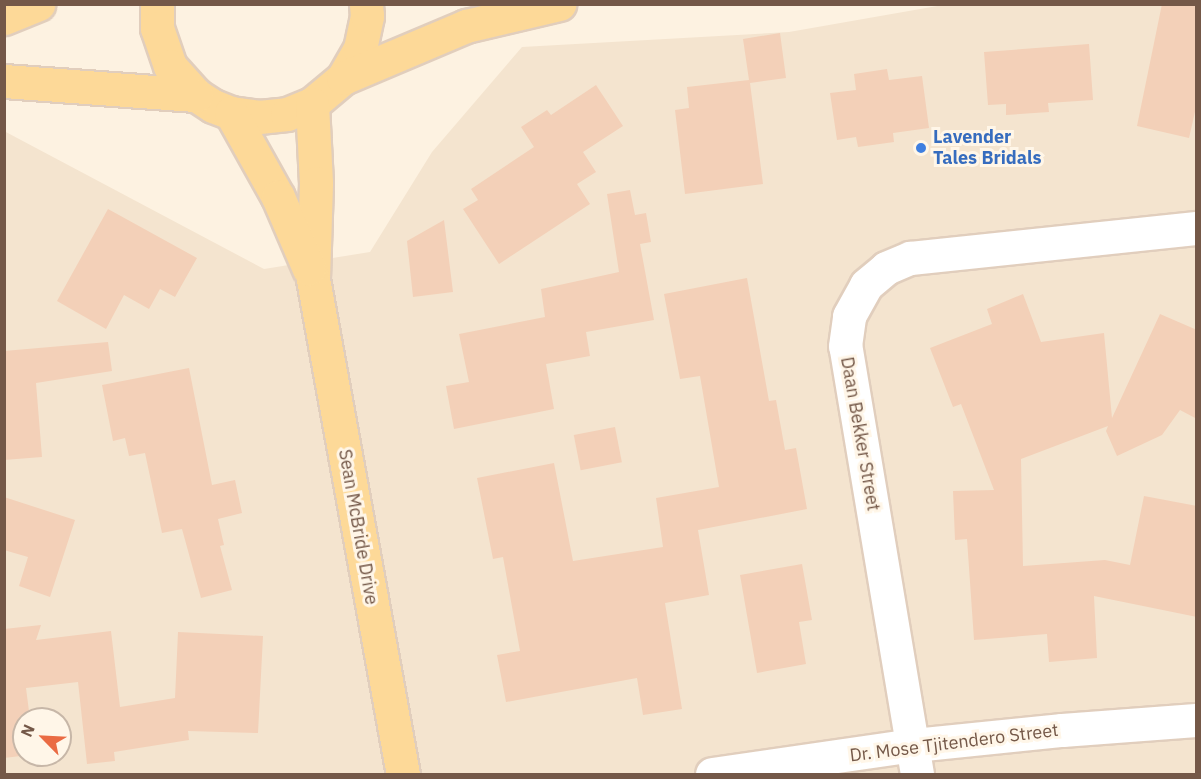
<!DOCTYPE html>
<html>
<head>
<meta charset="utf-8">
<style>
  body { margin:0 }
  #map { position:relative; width:1201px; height:779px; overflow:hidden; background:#fdf2e1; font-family:"IBM Plex Sans",sans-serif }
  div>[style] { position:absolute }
  .residential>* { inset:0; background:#f4e4cf }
  .building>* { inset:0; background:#f3d0b8; transform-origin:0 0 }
  .roads { filter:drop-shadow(2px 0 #e1cebd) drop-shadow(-2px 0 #e1cebd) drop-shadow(0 2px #e1cebd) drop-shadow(0 -2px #e1cebd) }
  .minor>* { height:33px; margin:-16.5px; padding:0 16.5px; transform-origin:16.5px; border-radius:16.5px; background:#fff }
  .major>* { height:33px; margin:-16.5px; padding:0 16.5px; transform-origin:16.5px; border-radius:16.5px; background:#fdd998 }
  .dots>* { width:16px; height:16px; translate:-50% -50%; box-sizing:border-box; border:3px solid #fff6e8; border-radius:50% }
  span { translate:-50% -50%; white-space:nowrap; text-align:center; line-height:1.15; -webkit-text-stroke:6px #fff6e8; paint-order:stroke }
  .shop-label { font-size:18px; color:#366cbe; font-weight:700 }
  .left { translate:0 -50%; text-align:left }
  .street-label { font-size:18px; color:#745848 }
  .frame { position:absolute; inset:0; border:6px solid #745848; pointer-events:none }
  .north { position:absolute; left:12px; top:707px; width:60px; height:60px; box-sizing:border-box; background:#fff6e8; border:2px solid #c7b7a8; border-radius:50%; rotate:294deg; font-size:16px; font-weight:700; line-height:24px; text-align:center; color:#745848 }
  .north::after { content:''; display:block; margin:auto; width:21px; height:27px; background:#ea6b43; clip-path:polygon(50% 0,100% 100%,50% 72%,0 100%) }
</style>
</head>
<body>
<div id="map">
  <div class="residential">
    <i style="clip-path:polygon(evenodd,943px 5px,1196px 5px,1196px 774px,5px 774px,4px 131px,264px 269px,370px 252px,432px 152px,522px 47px,789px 32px,943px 5px,24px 719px,60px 719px,60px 755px,24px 755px,24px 719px)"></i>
  </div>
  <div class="building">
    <i style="clip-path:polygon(1162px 4px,1197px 4px,1197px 103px,1189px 138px,1137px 126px)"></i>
    <i style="clip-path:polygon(780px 33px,786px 78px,750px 83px,763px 184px,685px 194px,675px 110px,689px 108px,687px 87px,749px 80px,743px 39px)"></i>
    <i style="clip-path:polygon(1089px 44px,1093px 100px,1048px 103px,1049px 112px,1006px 115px,1006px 104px,988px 105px,984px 52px)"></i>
    <i style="clip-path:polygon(887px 69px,889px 80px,922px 76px,929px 128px,893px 133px,894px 142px,858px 147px,856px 137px,837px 140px,830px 93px,856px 90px,854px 74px)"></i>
    <i style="clip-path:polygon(596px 85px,623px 126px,583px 152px,596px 172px,577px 184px,590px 204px,499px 264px,463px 209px,478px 200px,471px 189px,534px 147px,521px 127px,547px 110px,551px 115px)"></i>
    <i style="clip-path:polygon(630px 190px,635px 215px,646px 213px,651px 242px,640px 244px,654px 320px,586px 332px,590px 356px,546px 364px,554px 409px,454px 429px,446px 386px,469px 382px,459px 334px,545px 317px,541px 289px,619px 272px,607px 194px)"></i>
    <i style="clip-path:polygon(108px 209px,197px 258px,175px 297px,160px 289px,149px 309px,124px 295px,106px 329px,57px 301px)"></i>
    <i style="clip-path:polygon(444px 220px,453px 292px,413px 297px,407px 241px)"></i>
    <i style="clip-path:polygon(747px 278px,769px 401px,776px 400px,785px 450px,796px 448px,807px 509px,698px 530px,709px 595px,665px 603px,682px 709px,643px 715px,637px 678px,506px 702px,497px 655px,520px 651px,503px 557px,493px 559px,477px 478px,554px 463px,573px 561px,663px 547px,656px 498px,719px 487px,700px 376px,680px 379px,664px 294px)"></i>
    <i style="clip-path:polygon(1023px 294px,1041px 342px,1104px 333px,1112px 418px,1160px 314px,1197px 330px,1197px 419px,1180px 410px,1162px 435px,1117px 456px,1106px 431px,1108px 426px,1021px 459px,1023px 566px,1105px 560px,1130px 565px,1144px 496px,1197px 506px,1197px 617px,1094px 596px,1097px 658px,1049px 662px,1047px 634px,974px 640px,967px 539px,955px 540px,953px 491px,994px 490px,961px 404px,953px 407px,930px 348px,992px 324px,987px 309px)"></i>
    <i style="clip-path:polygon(108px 342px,112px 371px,36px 383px,42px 457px,4px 460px,4px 351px)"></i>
    <i style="clip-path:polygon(189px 368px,212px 485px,235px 480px,242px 513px,218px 519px,224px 545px,220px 546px,232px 590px,201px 598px,182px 529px,162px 533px,145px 453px,129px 456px,125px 438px,113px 441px,102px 385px)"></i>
    <i style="left:615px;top:427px;width:36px;height:42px;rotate:79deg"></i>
    <i style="clip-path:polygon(4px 497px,75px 520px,50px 597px,19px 586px,28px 557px,4px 550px)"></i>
    <i style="clip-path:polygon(802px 564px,812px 620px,799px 622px,806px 664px,757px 673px,740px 575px)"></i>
    <i style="clip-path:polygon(41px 625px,36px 640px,111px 631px,120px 707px,175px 698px,178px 632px,263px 636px,258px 733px,188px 731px,189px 740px,114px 752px,115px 761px,87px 764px,78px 682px,26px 688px,30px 719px,24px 719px,24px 755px,29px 755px,4px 758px,4px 629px)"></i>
  </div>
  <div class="roads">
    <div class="minor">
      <i style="left:712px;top:774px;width:204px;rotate:-8.2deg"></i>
      <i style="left:914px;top:745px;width:149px;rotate:-5.8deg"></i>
      <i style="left:1062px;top:730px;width:134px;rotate:-4.3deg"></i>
      <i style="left:917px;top:774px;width:434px;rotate:-99.5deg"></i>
      <i style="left:845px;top:346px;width:30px;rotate:-82deg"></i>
      <i style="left:849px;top:316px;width:35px;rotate:-61deg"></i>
      <i style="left:866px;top:285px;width:26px;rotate:-40deg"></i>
      <i style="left:886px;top:268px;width:26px;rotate:-23deg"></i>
      <i style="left:910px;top:258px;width:288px;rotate:-6deg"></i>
    </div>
    <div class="major">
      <i style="left:157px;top:4px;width:24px;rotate:90deg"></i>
      <i style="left:157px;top:28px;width:40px;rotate:71.1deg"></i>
      <i style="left:170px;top:66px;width:39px;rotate:48deg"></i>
      <i style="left:196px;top:95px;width:20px;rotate:33deg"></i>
      <i style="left:213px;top:106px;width:19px;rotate:21deg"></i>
      <i style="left:231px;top:113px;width:28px;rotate:8deg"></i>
      <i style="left:259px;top:117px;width:28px;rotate:-6deg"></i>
      <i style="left:287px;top:114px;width:27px;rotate:-22deg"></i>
      <i style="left:312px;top:104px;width:40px;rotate:-40deg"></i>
      <i style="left:343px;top:78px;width:34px;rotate:-60deg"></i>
      <i style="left:360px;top:49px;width:34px;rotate:-78deg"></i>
      <i style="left:367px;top:16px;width:12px;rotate:-95deg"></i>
      <i style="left:4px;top:18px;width:37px;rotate:-22deg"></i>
      <i style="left:343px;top:78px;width:134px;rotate:-22.9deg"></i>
      <i style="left:466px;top:26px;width:96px;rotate:-13.3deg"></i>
      <i style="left:4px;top:81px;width:193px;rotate:4.2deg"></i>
      <i style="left:312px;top:104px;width:79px;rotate:87.1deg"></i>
      <i style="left:316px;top:183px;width:96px;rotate:91.8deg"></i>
      <i style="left:313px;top:279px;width:503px;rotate:79.7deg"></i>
      <i style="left:231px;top:113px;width:96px;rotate:60.8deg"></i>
      <i style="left:278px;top:197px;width:78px;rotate:66.7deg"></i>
    </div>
  </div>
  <div class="dots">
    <i style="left:921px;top:148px;background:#3f7fe0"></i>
  </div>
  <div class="shop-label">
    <span class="left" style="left:933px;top:148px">Lavender<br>Tales Bridals</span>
  </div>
  <div class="street-label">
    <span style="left:860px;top:434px;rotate:80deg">Daan Bekker Street</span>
    <span style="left:358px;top:527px;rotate:80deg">Sean McBride Drive</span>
    <span style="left:954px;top:743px;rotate:-7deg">Dr. Mose Tjitendero Street</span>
  </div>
  <div class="frame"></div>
  <div class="north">N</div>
</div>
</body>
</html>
